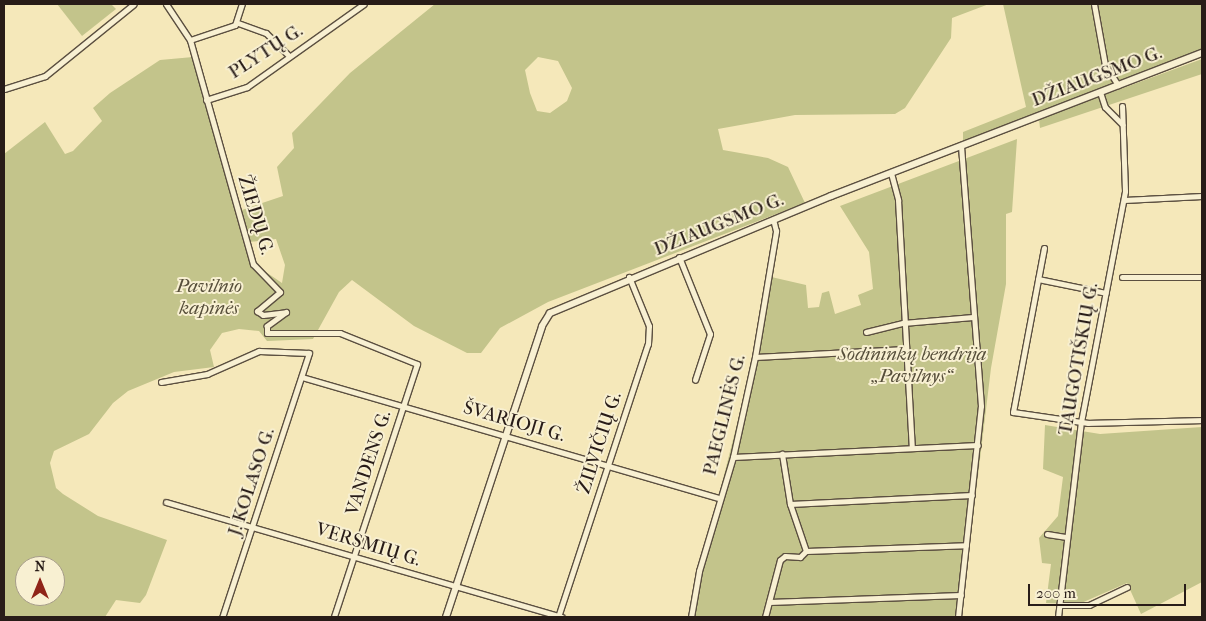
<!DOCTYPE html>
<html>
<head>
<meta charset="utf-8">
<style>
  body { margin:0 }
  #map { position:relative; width:1206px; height:621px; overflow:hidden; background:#f5e8ba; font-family:"IM FELL French Canon",serif }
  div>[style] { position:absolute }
  .green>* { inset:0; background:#c3c48b }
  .roads { filter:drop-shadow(1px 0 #5b4f40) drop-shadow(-1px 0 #5b4f40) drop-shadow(0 1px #5b4f40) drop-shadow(0 -1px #5b4f40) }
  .minor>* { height:5px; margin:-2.5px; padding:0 2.5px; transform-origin:2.5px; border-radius:2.5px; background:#f8f0d2 }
  .tertiary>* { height:6px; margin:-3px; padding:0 3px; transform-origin:3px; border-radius:3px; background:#f8f0d2 }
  span { translate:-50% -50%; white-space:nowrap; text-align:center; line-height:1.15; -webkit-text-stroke:4px #f8f0d2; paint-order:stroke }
  .street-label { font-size:19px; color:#281c18 }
  .park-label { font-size:19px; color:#564e3a; font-style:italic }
  .frame { position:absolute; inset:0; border:5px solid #281c18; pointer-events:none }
  .north { position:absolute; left:15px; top:556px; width:50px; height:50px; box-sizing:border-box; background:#f8f0d2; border:1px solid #a59b88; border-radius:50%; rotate:0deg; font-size:14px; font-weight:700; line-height:20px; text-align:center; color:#281c18 }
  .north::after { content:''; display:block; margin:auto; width:18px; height:22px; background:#8f2418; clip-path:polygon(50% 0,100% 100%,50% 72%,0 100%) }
  .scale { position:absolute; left:1028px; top:584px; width:158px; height:22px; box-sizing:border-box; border:2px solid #281c18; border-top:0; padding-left:6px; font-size:15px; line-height:18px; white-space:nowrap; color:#281c18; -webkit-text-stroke:4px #f8f0d2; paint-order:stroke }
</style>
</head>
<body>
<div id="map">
  <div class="green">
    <i style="clip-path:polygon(57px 4px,111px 4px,116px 9px,82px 36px)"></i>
    <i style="clip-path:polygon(evenodd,435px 4px,989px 4px,952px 18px,951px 38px,905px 108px,895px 114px,795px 115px,718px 129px,723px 150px,768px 158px,788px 167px,805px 203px,548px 302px,500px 328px,481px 353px,467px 353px,414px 326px,352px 280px,339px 292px,313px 339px,267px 341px,259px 331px,239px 329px,222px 333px,210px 350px,214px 367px,174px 372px,128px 391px,113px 403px,89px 434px,54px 451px,50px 463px,56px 488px,63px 494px,98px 516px,167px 540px,146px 595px,140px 603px,116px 600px,105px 617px,4px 617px,4px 154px,45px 122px,65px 154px,73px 151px,102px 121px,93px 108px,110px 93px,160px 60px,193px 57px,236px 212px,283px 196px,277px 167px,294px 148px,292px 133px,350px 73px,435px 4px,538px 57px,558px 61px,572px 88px,567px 101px,550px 113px,537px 111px,530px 93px,525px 70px,538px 57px,435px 4px,276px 239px,285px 265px,282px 283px,257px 266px,249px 242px,276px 239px,435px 4px,25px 566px,55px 566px,55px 596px,25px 596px,25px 566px)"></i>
    <i style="clip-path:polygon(1003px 4px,1202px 4px,1202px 49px,963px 141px,963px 132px,1026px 107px)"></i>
    <i style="clip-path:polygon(1202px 59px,1202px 74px,1040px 128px,1039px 119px)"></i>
    <i style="clip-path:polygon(1017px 139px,1012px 212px,1006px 214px,1006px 284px,991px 368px,961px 617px,688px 617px,753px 361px,767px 276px,806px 285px,808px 308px,819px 307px,822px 293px,829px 291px,835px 314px,861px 305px,858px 295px,873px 289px,869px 252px,840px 206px)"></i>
    <i style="clip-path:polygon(1045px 425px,1100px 434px,1202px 427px,1202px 582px,1141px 614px,1127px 583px,1079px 604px,1046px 603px,1051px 564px,1042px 563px,1039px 538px,1058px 516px,1063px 477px,1043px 469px)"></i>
  </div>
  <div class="roads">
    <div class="minor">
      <i style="left:166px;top:4px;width:43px;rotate:56.3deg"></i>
      <i style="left:190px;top:40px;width:233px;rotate:74.3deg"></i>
      <i style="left:253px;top:264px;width:39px;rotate:46deg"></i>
      <i style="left:280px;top:292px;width:30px;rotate:140deg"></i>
      <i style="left:257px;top:311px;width:7px;rotate:34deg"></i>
      <i style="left:263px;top:315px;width:23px;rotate:-7deg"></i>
      <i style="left:286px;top:312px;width:24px;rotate:144deg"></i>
      <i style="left:267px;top:326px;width:7px;rotate:90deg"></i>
      <i style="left:267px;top:333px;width:73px"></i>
      <i style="left:340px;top:333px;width:83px;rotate:21.9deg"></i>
      <i style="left:417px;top:364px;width:266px;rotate:108.2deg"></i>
      <i style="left:1094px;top:4px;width:62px;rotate:79.8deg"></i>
      <i style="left:1105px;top:65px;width:24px;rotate:57deg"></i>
      <i style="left:238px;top:23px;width:30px;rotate:20deg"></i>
      <i style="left:266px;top:33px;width:33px;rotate:45deg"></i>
      <i style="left:190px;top:40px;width:47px;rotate:-18.4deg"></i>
      <i style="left:235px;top:25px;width:22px;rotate:-72deg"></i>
      <i style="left:4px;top:89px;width:43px;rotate:-17.6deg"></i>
      <i style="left:45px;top:76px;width:114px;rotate:-39deg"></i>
      <i style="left:1100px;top:92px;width:16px;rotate:72deg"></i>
      <i style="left:1105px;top:107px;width:25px;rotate:45deg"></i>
      <i style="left:206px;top:100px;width:43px;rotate:-17.6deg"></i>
      <i style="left:247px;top:87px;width:143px;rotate:-35.4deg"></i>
      <i style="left:891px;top:173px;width:28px;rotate:75deg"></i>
      <i style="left:898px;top:200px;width:247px;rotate:86.8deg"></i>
      <i style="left:1124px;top:200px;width:78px;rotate:-2.9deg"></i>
      <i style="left:1044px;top:248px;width:167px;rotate:100.7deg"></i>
      <i style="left:1013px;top:412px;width:76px;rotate:8.3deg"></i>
      <i style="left:1088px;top:423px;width:114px;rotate:-1.5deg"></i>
      <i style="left:679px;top:257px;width:83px;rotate:68.1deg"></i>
      <i style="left:710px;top:334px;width:48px;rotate:108.1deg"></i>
      <i style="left:1122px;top:277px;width:80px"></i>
      <i style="left:1038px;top:279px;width:69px;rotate:11.6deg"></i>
      <i style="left:866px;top:332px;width:38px;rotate:-14deg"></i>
      <i style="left:903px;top:323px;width:70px;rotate:-4.9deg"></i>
      <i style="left:755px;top:357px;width:151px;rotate:-3deg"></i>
      <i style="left:302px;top:377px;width:433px;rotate:16.2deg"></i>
      <i style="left:161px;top:382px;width:47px;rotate:-9.9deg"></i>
      <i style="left:207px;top:374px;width:57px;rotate:-23.9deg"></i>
      <i style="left:259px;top:351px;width:50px;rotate:2.3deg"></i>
      <i style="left:309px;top:353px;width:278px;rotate:108.2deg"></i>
      <i style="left:733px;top:457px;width:245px;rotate:-2.8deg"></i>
      <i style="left:166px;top:502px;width:412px;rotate:16.2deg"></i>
      <i style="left:790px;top:504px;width:182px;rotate:-2.8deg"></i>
      <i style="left:1047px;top:534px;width:20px;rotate:9deg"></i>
      <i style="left:806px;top:551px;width:160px;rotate:-2.1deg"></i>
      <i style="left:769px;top:602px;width:192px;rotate:-2.1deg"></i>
      <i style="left:1060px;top:605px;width:29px"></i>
      <i style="left:1089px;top:605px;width:42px;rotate:-25.3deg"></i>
      <i style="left:558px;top:617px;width:287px;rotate:-71.8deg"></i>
      <i style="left:648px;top:344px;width:18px;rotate:-87deg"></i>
      <i style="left:649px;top:326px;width:53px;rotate:-112.2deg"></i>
      <i style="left:691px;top:617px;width:47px;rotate:-80.1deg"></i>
      <i style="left:699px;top:571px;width:119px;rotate:-73.4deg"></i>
      <i style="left:733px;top:457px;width:102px;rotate:-77.6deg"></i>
      <i style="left:755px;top:357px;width:128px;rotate:-80.5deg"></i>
      <i style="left:776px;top:231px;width:12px;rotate:-104deg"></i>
      <i style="left:765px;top:617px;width:59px;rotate:-75.3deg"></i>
      <i style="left:780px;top:560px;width:6px;rotate:-39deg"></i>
      <i style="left:785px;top:556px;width:15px;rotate:4deg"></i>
      <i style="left:800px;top:557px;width:8px;rotate:-45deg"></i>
      <i style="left:806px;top:551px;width:50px;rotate:-108.8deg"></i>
      <i style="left:790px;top:504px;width:51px;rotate:-99.1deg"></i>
      <i style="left:958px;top:617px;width:212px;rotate:-83.8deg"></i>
      <i style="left:981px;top:406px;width:261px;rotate:-94.4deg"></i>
      <i style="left:1058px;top:617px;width:196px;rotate:-83.3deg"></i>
      <i style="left:1081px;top:422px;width:235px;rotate:-79.2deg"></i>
      <i style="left:1125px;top:191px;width:85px;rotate:-92deg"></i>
    </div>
    <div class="tertiary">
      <i style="left:446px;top:617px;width:306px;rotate:-71.7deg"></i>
      <i style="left:542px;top:326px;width:15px;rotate:-58deg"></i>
      <i style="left:550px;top:313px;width:304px;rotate:-22.6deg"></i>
      <i style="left:831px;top:196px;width:398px;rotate:-21.1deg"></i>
    </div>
  </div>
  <div class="street-label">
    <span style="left:266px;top:52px;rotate:-33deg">PLYTŲ G.</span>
    <span style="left:1097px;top:77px;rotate:-21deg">DŽIAUGSMO G.</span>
    <span style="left:255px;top:215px;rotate:73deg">ŽIEDŲ G.</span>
    <span style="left:719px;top:225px;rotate:-22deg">DŽIAUGSMO G.</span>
    <span style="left:1079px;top:359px;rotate:-80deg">TAUGOTIŠKIŲ G.</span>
    <span style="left:725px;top:415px;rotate:-76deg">PAEGLINĖS G.</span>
    <span style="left:514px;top:422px;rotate:16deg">ŠVARIOJI G.</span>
    <span style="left:600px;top:443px;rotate:-72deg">ŽILVIČIŲ G.</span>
    <span style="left:369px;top:463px;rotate:-72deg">VANDENS G.</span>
    <span style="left:252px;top:482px;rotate:-72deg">J. KOLASO G.</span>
    <span style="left:368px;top:545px;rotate:17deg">VERSMIŲ G.</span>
  </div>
  <div class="park-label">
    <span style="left:209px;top:298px">Pavilnio<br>kapinės</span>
    <span style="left:912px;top:366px">Sodininkų bendrija<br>„Pavilnys“</span>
  </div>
  <div class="frame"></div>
  <div class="north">N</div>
  <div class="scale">200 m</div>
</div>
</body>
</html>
